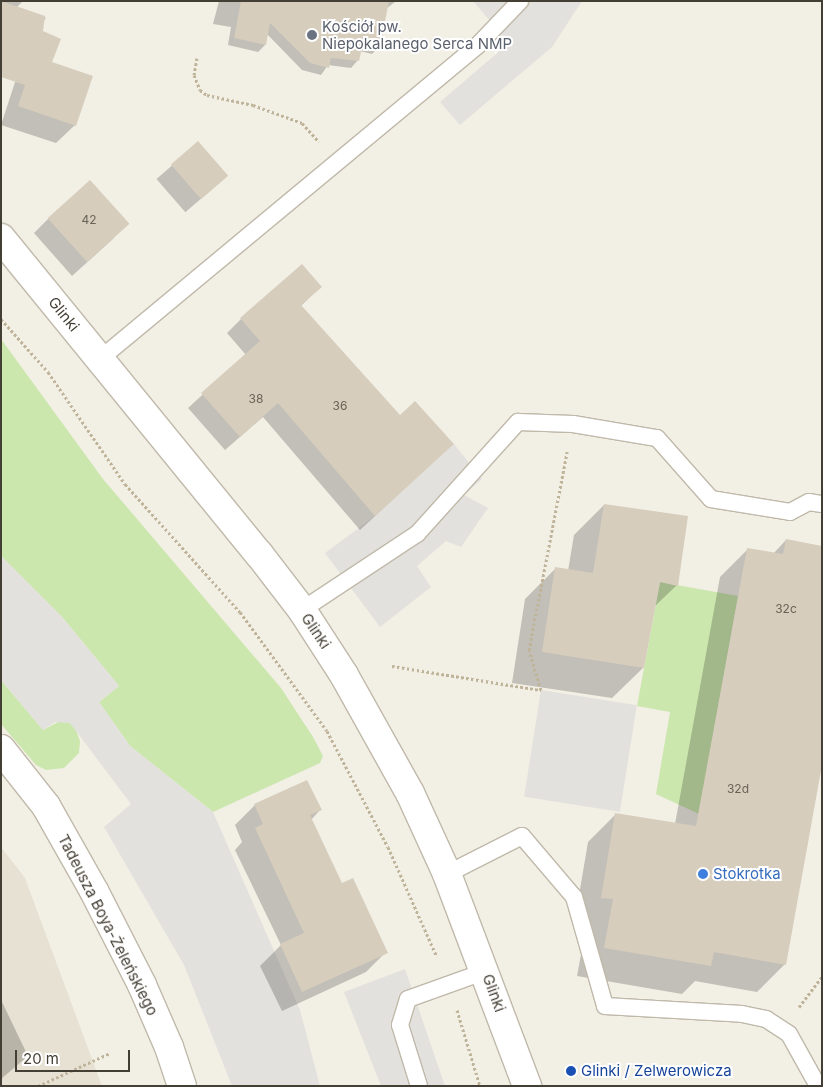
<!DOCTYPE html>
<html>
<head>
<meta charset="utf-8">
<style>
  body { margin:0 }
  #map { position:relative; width:823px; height:1087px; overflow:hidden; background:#f2efe5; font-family:Inter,sans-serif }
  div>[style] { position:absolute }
  .residential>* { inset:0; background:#e6e1d3 }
  .green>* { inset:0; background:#cbe7ad }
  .parking>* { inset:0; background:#e3e1dd; transform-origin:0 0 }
  .shadow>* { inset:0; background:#0003; transform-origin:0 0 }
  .building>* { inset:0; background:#d7cdbd; transform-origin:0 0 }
  .path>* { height:3px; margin-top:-1.5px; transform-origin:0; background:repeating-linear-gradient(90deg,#bfb399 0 2.5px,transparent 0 5px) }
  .roads { filter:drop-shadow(1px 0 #c0b9aa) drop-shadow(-1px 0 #c0b9aa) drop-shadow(0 1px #c0b9aa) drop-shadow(0 -1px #c0b9aa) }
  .service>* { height:16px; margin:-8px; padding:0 8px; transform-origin:8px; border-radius:8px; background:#fff }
  .minor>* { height:28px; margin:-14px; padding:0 14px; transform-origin:14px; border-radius:14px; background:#fff }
  .tertiary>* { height:28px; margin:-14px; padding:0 14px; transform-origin:14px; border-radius:14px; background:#fff }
  .dots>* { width:14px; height:14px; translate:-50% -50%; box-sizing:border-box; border:2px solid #fff; border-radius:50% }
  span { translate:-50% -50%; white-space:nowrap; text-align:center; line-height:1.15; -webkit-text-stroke:4px #fff; paint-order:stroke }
  .number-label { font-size:12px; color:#696256 }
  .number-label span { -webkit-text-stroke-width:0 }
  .worship-label { font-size:15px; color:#5b616d }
  .left { translate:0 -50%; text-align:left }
  .street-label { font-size:15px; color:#443f34 }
  .shop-label { font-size:15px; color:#366cbe }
  .transit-label { font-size:15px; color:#164399 }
  .frame { position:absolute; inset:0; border:2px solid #443f34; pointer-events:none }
  .scale { position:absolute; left:15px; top:1050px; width:115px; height:22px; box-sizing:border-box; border:2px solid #443f34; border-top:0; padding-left:6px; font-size:15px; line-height:18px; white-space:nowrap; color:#443f34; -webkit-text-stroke:4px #fff; paint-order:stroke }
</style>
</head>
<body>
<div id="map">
  <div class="residential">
    <i style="clip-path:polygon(1px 847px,25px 878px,102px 1086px,1px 1086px)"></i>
  </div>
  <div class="green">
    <i style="clip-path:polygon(1px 339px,103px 479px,281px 688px,313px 737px,323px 756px,320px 763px,213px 812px,130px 746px,99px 702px,119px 686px,62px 617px,1px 556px)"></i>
    <i style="clip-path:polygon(660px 582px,738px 596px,699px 814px,656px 794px,670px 712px,637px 706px)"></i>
    <i style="clip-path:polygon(1px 680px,43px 730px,62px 720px,70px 723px,76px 730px,80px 741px,79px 753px,64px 768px,46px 770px,36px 765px,1px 724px)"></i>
  </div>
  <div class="parking">
    <i style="clip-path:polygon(473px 1px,582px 1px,552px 47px,460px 125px,440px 102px,509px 43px)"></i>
    <i style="clip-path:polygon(454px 444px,482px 479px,464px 495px,488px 508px,461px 547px,446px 541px,417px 566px,431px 587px,380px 627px,325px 553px,375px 516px)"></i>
    <i style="clip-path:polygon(1px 556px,62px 617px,119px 686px,99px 702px,130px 746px,213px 812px,300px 1010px,320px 1086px,232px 1086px,184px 965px,104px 827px,131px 804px,70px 723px,55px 722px,43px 730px,1px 680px)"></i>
    <i style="left:541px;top:690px;width:97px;height:108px;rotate:9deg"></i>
    <i style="clip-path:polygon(405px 969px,445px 1086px,381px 1086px,344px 992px)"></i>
  </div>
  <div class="shadow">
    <i style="clip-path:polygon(1px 1px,23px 1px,17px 7px,46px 18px,27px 37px)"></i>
    <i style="clip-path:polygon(219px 1px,396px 1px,386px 9px,379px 47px,372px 54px,360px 51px,358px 60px,351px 68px,328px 65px,321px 75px,302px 70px,267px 34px,265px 45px,258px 52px,228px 45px,231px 27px,213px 24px)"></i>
    <i style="clip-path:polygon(17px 76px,75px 125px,56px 143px,1px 125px)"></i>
    <i style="left:198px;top:143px;width:44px;height:55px;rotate:49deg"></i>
    <i style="clip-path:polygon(48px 219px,114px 238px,72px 276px,34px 233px)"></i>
    <i style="clip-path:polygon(320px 287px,301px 306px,438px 458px,360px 530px,263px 417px,225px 450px,188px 408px,246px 355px,227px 333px,241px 319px)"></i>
    <i style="clip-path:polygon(604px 505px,677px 585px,654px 607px,643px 668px,612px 698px,512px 683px,525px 599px,555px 569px,568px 571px,574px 535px)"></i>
    <i style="clip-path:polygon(786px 540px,785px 964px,757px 992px,695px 981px,682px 994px,577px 976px,586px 927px,574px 925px,588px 842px,616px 814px,675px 824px,720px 577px,748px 549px,773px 554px)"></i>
    <i style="clip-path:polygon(255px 805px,320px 810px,311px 820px,341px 884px,386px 952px,366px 972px,282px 1011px,260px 966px,281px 945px,235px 850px,242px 842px,235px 825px)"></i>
    <i style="clip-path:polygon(2px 1002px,28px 1056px,1px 1079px,1px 1002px)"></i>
  </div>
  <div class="building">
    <i style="clip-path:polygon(1px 1px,45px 16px,43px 31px,61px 39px,52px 62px,93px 76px,76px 126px,18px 106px,25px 85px,1px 77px)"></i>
    <i style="clip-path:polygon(241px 1px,389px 1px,380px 47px,363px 43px,359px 61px,331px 58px,329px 68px,310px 63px,270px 23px,266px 45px,234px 38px)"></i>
    <i style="left:198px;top:141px;width:46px;height:36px;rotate:49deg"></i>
    <i style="left:90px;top:180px;width:59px;height:57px;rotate:48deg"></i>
    <i style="clip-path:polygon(302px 264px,322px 287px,301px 305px,400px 415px,415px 401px,454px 444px,375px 516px,278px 403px,240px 437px,201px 393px,260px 341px,240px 318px)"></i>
    <i style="clip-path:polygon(604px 504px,688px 516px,678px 586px,660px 582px,644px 668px,542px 652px,555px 567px,593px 573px)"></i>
    <i style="clip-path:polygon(786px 539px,822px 546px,822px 765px,786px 965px,714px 952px,711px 966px,604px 948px,613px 899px,601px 898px,615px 813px,696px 826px,747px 548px,783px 554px)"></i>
    <i style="clip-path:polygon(307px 780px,322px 810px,310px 815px,342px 883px,353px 878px,388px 953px,302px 992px,280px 944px,304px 933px,255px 828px,263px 824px,254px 804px)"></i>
  </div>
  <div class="path">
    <i style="left:197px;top:58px;width:17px;rotate:100deg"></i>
    <i style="left:194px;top:75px;width:16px;rotate:68deg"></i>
    <i style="left:200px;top:90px;width:9px;rotate:36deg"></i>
    <i style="left:207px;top:95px;width:47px;rotate:12.3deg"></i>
    <i style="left:253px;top:105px;width:52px;rotate:20.2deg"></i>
    <i style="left:302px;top:123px;width:25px;rotate:48deg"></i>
    <i style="left:1px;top:319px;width:71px;rotate:48.4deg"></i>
    <i style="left:48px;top:372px;width:136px;rotate:55.5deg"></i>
    <i style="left:125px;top:484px;width:172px;rotate:48.1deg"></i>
    <i style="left:240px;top:612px;width:147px;rotate:53.8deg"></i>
    <i style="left:327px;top:731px;width:131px;rotate:62.3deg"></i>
    <i style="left:388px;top:847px;width:120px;rotate:66deg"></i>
    <i style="left:392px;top:666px;width:151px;rotate:9.2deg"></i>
    <i style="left:541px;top:690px;width:42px;rotate:-106.7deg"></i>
    <i style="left:529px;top:650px;width:202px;rotate:-79.1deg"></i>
    <i style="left:799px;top:1007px;width:38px;rotate:-53deg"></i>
    <i style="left:457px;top:1010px;width:79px;rotate:73.2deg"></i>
    <i style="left:38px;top:1086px;width:79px;rotate:-24.6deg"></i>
  </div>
  <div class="roads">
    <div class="service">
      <i style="left:100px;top:359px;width:491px;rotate:-39.7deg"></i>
      <i style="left:478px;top:45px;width:61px;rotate:-46.3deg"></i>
      <i style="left:302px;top:610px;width:138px;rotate:-33.5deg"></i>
      <i style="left:417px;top:534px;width:151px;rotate:-48deg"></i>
      <i style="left:518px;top:422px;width:55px;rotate:2.1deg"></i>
      <i style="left:573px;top:424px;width:85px;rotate:9.5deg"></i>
      <i style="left:657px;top:438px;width:81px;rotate:48.5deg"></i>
      <i style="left:711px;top:499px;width:80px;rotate:9.3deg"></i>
      <i style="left:790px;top:512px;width:21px;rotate:-28deg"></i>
      <i style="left:809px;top:502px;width:13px;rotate:9deg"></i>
      <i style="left:447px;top:874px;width:84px;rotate:-26.9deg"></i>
      <i style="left:522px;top:836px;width:80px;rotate:49.6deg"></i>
      <i style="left:574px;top:897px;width:113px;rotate:74.1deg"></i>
      <i style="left:605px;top:1006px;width:137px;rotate:3.3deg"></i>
      <i style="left:742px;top:1014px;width:25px;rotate:12deg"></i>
      <i style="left:766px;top:1019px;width:27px;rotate:33deg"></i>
      <i style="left:789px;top:1034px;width:60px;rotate:60.9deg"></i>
      <i style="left:419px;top:1086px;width:64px;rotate:-107.3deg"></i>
      <i style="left:400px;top:1025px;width:27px;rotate:-73deg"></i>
      <i style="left:408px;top:999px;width:83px;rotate:-19.7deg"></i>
    </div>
    <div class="minor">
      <i style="left:1px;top:749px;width:73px;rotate:51.7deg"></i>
      <i style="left:46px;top:806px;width:98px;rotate:60.5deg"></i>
      <i style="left:94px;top:891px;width:106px;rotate:62.9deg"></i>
      <i style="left:142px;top:985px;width:68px;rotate:66.5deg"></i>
      <i style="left:169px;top:1047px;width:41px;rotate:71.6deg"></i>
    </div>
    <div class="tertiary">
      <i style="left:1px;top:238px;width:408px;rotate:50.8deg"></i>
      <i style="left:259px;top:554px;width:71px;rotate:52.5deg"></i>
      <i style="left:302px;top:610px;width:77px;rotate:57.1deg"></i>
      <i style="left:344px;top:675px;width:135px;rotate:60.8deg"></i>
      <i style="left:410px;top:793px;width:89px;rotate:65.4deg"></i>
      <i style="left:447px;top:874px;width:227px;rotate:69.3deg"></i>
    </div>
  </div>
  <div class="dots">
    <i style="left:312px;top:35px;background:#6b7280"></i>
    <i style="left:703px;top:874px;background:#3f7fe0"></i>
    <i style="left:571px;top:1071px;background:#1a4fb4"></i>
  </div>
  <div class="number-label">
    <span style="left:89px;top:220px">42</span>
    <span style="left:256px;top:399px">38</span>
    <span style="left:340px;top:406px">36</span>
    <span style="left:786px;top:609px">32c</span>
    <span style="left:738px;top:789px">32d</span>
  </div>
  <div class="worship-label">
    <span class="left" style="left:322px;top:35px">Kościół pw.<br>Niepokalanego Serca NMP</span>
  </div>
  <div class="street-label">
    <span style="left:64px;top:314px;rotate:51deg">Glinki</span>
    <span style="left:316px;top:631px;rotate:56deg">Glinki</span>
    <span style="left:108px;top:925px;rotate:63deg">Tadeusza Boya-Żeleńskiego</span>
    <span style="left:494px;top:993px;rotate:70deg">Glinki</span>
  </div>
  <div class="shop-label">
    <span class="left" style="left:713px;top:874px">Stokrotka</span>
  </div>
  <div class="transit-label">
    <span class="left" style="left:581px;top:1071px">Glinki / Zelwerowicza</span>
  </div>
  <div class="frame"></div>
  <div class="scale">20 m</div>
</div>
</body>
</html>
